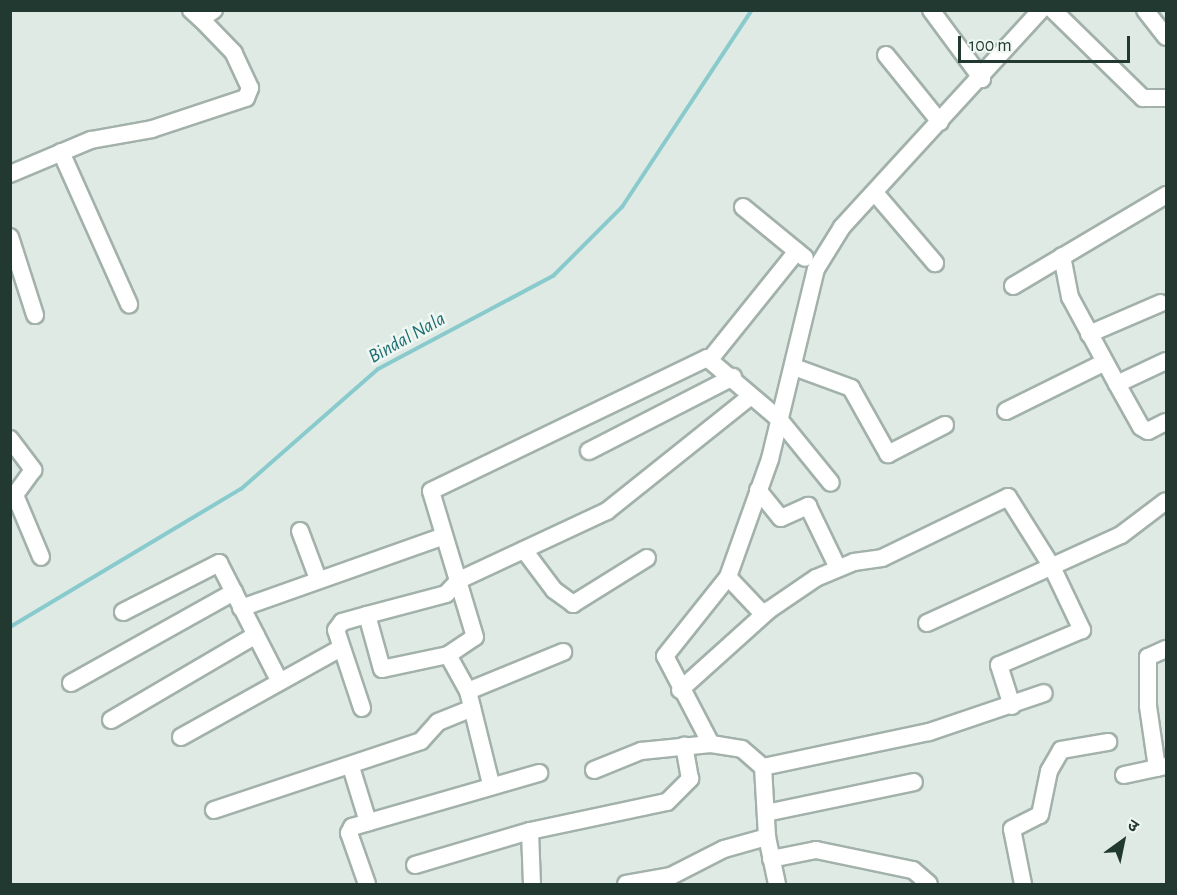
<!DOCTYPE html>
<html>
<head>
<meta charset="utf-8">
<style>
  body { margin:0 }
  #map { position:relative; width:1177px; height:895px; overflow:hidden; background:#dfeae4; font-family:"Alegreya Sans","Noto Sans Devanagari",sans-serif }
  div>[style] { position:absolute }
  .stream>* { height:4px; margin:-2px; padding:0 2px; transform-origin:2px; border-radius:2px; background:#89cacd }
  .roads { filter:drop-shadow(2px 0 #a2b1aa) drop-shadow(-2px 0 #a2b1aa) drop-shadow(0 2px #a2b1aa) drop-shadow(0 -2px #a2b1aa) }
  .minor>* { height:16px; margin:-8px; padding:0 8px; transform-origin:8px; border-radius:8px; background:#fff }
  span { translate:-50% -50%; white-space:nowrap; text-align:center; line-height:1.15; -webkit-text-stroke:5px #eff7f2; paint-order:stroke }
  .water-label { font-size:20px; color:#1e6d72; font-style:italic }
  .frame { position:absolute; inset:0; border:12px solid #213930; pointer-events:none }
  .north { position:absolute; left:1093px; top:811px; width:60px; height:60px; -webkit-text-stroke:4px #eff7f2; paint-order:stroke; rotate:33deg; font-size:16px; font-weight:700; line-height:24px; text-align:center; color:#213930 }
  .north::after { content:''; display:block; margin:auto; width:21px; height:27px; background:#213930; clip-path:polygon(50% 0,100% 100%,50% 72%,0 100%) }
  .scale { position:absolute; left:958px; top:36px; width:172px; height:27px; box-sizing:border-box; border:3px solid #213930; border-top:0; padding-left:8px; font-size:18px; line-height:21px; white-space:nowrap; color:#213930; -webkit-text-stroke:4px #eff7f2; paint-order:stroke }
</style>
</head>
<body>
<div id="map">
  <div class="stream">
    <i style="left:10px;top:627px;width:269px;rotate:-30.9deg"></i>
    <i style="left:241px;top:489px;width:182px;rotate:-41.2deg"></i>
    <i style="left:378px;top:369px;width:198px;rotate:-28deg"></i>
    <i style="left:553px;top:276px;width:98px;rotate:-45deg"></i>
    <i style="left:622px;top:207px;width:236px;rotate:-56.6deg"></i>
  </div>
  <div class="roads">
    <div class="minor">
      <i style="left:191px;top:10px;width:13px;rotate:42deg"></i>
      <i style="left:201px;top:19px;width:16px;rotate:-35deg"></i>
      <i style="left:931px;top:10px;width:86px;rotate:53.5deg"></i>
      <i style="left:1053px;top:10px;width:126px;rotate:44.4deg"></i>
      <i style="left:1143px;top:98px;width:23px"></i>
      <i style="left:1145px;top:10px;width:34px;rotate:52deg"></i>
      <i style="left:886px;top:55px;width:86px;rotate:51.1deg"></i>
      <i style="left:61px;top:152px;width:167px;rotate:65.9deg"></i>
      <i style="left:10px;top:174px;width:88px;rotate:-22.8deg"></i>
      <i style="left:91px;top:140px;width:62px;rotate:-10.2deg"></i>
      <i style="left:152px;top:129px;width:99px;rotate:-18.3deg"></i>
      <i style="left:246px;top:98px;width:11px;rotate:-68deg"></i>
      <i style="left:250px;top:88px;width:38px;rotate:-115deg"></i>
      <i style="left:234px;top:53px;width:47px;rotate:-134.1deg"></i>
      <i style="left:876px;top:194px;width:91px;rotate:49.5deg"></i>
      <i style="left:743px;top:207px;width:80px;rotate:39.4deg"></i>
      <i style="left:10px;top:237px;width:82px;rotate:72.2deg"></i>
      <i style="left:1062px;top:256px;width:42px;rotate:79deg"></i>
      <i style="left:1070px;top:297px;width:99px;rotate:61.6deg"></i>
      <i style="left:1117px;top:384px;width:54px;rotate:-25.1deg"></i>
      <i style="left:1013px;top:286px;width:178px;rotate:-30.7deg"></i>
      <i style="left:1089px;top:334px;width:78px;rotate:-23.3deg"></i>
      <i style="left:711px;top:358px;width:137px;rotate:-51.2deg"></i>
      <i style="left:794px;top:367px;width:61px;rotate:20.2deg"></i>
      <i style="left:851px;top:388px;width:76px;rotate:60.7deg"></i>
      <i style="left:888px;top:454px;width:64px;rotate:-27deg"></i>
      <i style="left:1117px;top:384px;width:49px;rotate:60.8deg"></i>
      <i style="left:1141px;top:427px;width:8px;rotate:30deg"></i>
      <i style="left:1148px;top:431px;width:20px;rotate:-27deg"></i>
      <i style="left:1006px;top:411px;width:110px;rotate:-26.3deg"></i>
      <i style="left:10px;top:439px;width:39px;rotate:53deg"></i>
      <i style="left:33px;top:470px;width:31px;rotate:126deg"></i>
      <i style="left:15px;top:495px;width:67px;rotate:67.2deg"></i>
      <i style="left:589px;top:451px;width:162px;rotate:-27.2deg"></i>
      <i style="left:758px;top:490px;width:36px;rotate:51deg"></i>
      <i style="left:781px;top:518px;width:30px;rotate:-24deg"></i>
      <i style="left:808px;top:506px;width:69px;rotate:64.2deg"></i>
      <i style="left:300px;top:531px;width:51px;rotate:69.4deg"></i>
      <i style="left:524px;top:550px;width:50px;rotate:53.1deg"></i>
      <i style="left:554px;top:590px;width:24px;rotate:36deg"></i>
      <i style="left:573px;top:604px;width:87px;rotate:-31.9deg"></i>
      <i style="left:728px;top:577px;width:51px;rotate:46.6deg"></i>
      <i style="left:241px;top:608px;width:213px;rotate:-19.5deg"></i>
      <i style="left:123px;top:612px;width:108px;rotate:-27deg"></i>
      <i style="left:219px;top:563px;width:131px;rotate:62.9deg"></i>
      <i style="left:927px;top:623px;width:213px;rotate:-24.4deg"></i>
      <i style="left:1121px;top:535px;width:56px;rotate:-37.1deg"></i>
      <i style="left:448px;top:655px;width:32px;rotate:-34deg"></i>
      <i style="left:475px;top:637px;width:152px;rotate:-106.8deg"></i>
      <i style="left:431px;top:491px;width:306px;rotate:-25.7deg"></i>
      <i style="left:707px;top:358px;width:94px;rotate:40.3deg"></i>
      <i style="left:779px;top:419px;width:82px;rotate:50.9deg"></i>
      <i style="left:71px;top:683px;width:187px;rotate:-29.2deg"></i>
      <i style="left:680px;top:690px;width:120px;rotate:-42deg"></i>
      <i style="left:769px;top:610px;width:57px;rotate:-34.2deg"></i>
      <i style="left:816px;top:578px;width:41px;rotate:-22.8deg"></i>
      <i style="left:854px;top:562px;width:28px;rotate:-8deg"></i>
      <i style="left:882px;top:558px;width:140px;rotate:-25.8deg"></i>
      <i style="left:1008px;top:497px;width:83px;rotate:57.8deg"></i>
      <i style="left:1052px;top:567px;width:70px;rotate:64.5deg"></i>
      <i style="left:1082px;top:630px;width:90px;rotate:157.1deg"></i>
      <i style="left:999px;top:665px;width:43px;rotate:72.4deg"></i>
      <i style="left:468px;top:691px;width:103px;rotate:-22.3deg"></i>
      <i style="left:362px;top:708px;width:82px;rotate:-108.4deg"></i>
      <i style="left:336px;top:630px;width:10px;rotate:-53deg"></i>
      <i style="left:342px;top:622px;width:26px;rotate:-16deg"></i>
      <i style="left:111px;top:720px;width:168px;rotate:-30.4deg"></i>
      <i style="left:181px;top:737px;width:183px;rotate:-29.1deg"></i>
      <i style="left:711px;top:744px;width:31px;rotate:9deg"></i>
      <i style="left:742px;top:749px;width:28px;rotate:41deg"></i>
      <i style="left:763px;top:767px;width:70px;rotate:86.7deg"></i>
      <i style="left:767px;top:837px;width:48px;rotate:78deg"></i>
      <i style="left:351px;top:767px;width:58px;rotate:72.8deg"></i>
      <i style="left:763px;top:767px;width:170px;rotate:-11.9deg"></i>
      <i style="left:929px;top:732px;width:121px;rotate:-18.7deg"></i>
      <i style="left:1157px;top:768px;width:63px;rotate:-98.3deg"></i>
      <i style="left:1148px;top:706px;width:49px;rotate:-90deg"></i>
      <i style="left:1148px;top:657px;width:20px;rotate:-24deg"></i>
      <i style="left:594px;top:770px;width:51px;rotate:-22deg"></i>
      <i style="left:641px;top:751px;width:70px;rotate:-5.7deg"></i>
      <i style="left:711px;top:744px;width:99px;rotate:-117.6deg"></i>
      <i style="left:665px;top:656px;width:101px;rotate:-51.4deg"></i>
      <i style="left:728px;top:577px;width:125px;rotate:-70.4deg"></i>
      <i style="left:770px;top:459px;width:195px;rotate:-76.4deg"></i>
      <i style="left:816px;top:269px;width:49px;rotate:-58.2deg"></i>
      <i style="left:842px;top:227px;width:294px;rotate:-47.5deg"></i>
      <i style="left:1124px;top:775px;width:43px;rotate:-12.1deg"></i>
      <i style="left:491px;top:784px;width:96px;rotate:-103.9deg"></i>
      <i style="left:468px;top:691px;width:41px;rotate:-119.1deg"></i>
      <i style="left:448px;top:655px;width:67px;rotate:168deg"></i>
      <i style="left:382px;top:669px;width:56px;rotate:-105.5deg"></i>
      <i style="left:367px;top:615px;width:82px;rotate:-14.9deg"></i>
      <i style="left:446px;top:594px;width:19px;rotate:-47deg"></i>
      <i style="left:459px;top:580px;width:163px;rotate:-25deg"></i>
      <i style="left:607px;top:511px;width:183px;rotate:-38.6deg"></i>
      <i style="left:214px;top:810px;width:218px;rotate:-18.4deg"></i>
      <i style="left:421px;top:741px;width:25px;rotate:-48deg"></i>
      <i style="left:438px;top:722px;width:37px;rotate:-22deg"></i>
      <i style="left:766px;top:813px;width:151px;rotate:-11.8deg"></i>
      <i style="left:771px;top:859px;width:46px;rotate:-11.3deg"></i>
      <i style="left:816px;top:850px;width:99px;rotate:11.7deg"></i>
      <i style="left:913px;top:870px;width:21px;rotate:41deg"></i>
      <i style="left:415px;top:865px;width:120px;rotate:-16.5deg"></i>
      <i style="left:367px;top:884px;width:54px;rotate:-109.4deg"></i>
      <i style="left:349px;top:833px;width:7px;rotate:-63deg"></i>
      <i style="left:352px;top:827px;width:195px;rotate:-16.1deg"></i>
      <i style="left:532px;top:884px;width:53px;rotate:-92.2deg"></i>
      <i style="left:530px;top:831px;width:140px;rotate:-12deg"></i>
      <i style="left:667px;top:802px;width:33px;rotate:-45deg"></i>
      <i style="left:690px;top:779px;width:34px;rotate:-100deg"></i>
      <i style="left:626px;top:884px;width:46px;rotate:-10.1deg"></i>
      <i style="left:671px;top:876px;width:59px;rotate:-27deg"></i>
      <i style="left:724px;top:849px;width:45px;rotate:-15.6deg"></i>
      <i style="left:1023px;top:884px;width:56px;rotate:-101.3deg"></i>
      <i style="left:1012px;top:829px;width:31px;rotate:-27deg"></i>
      <i style="left:1040px;top:815px;width:45px;rotate:-78.4deg"></i>
      <i style="left:1049px;top:771px;width:24px;rotate:-60deg"></i>
      <i style="left:1061px;top:750px;width:48px;rotate:-9.7deg"></i>
    </div>
  </div>
  <div class="water-label">
    <span style="left:407px;top:338px;rotate:-29deg">Bindal Nala</span>
  </div>
  <div class="frame"></div>
  <div class="north">उ</div>
  <div class="scale">100 m</div>
</div>
</body>
</html>
